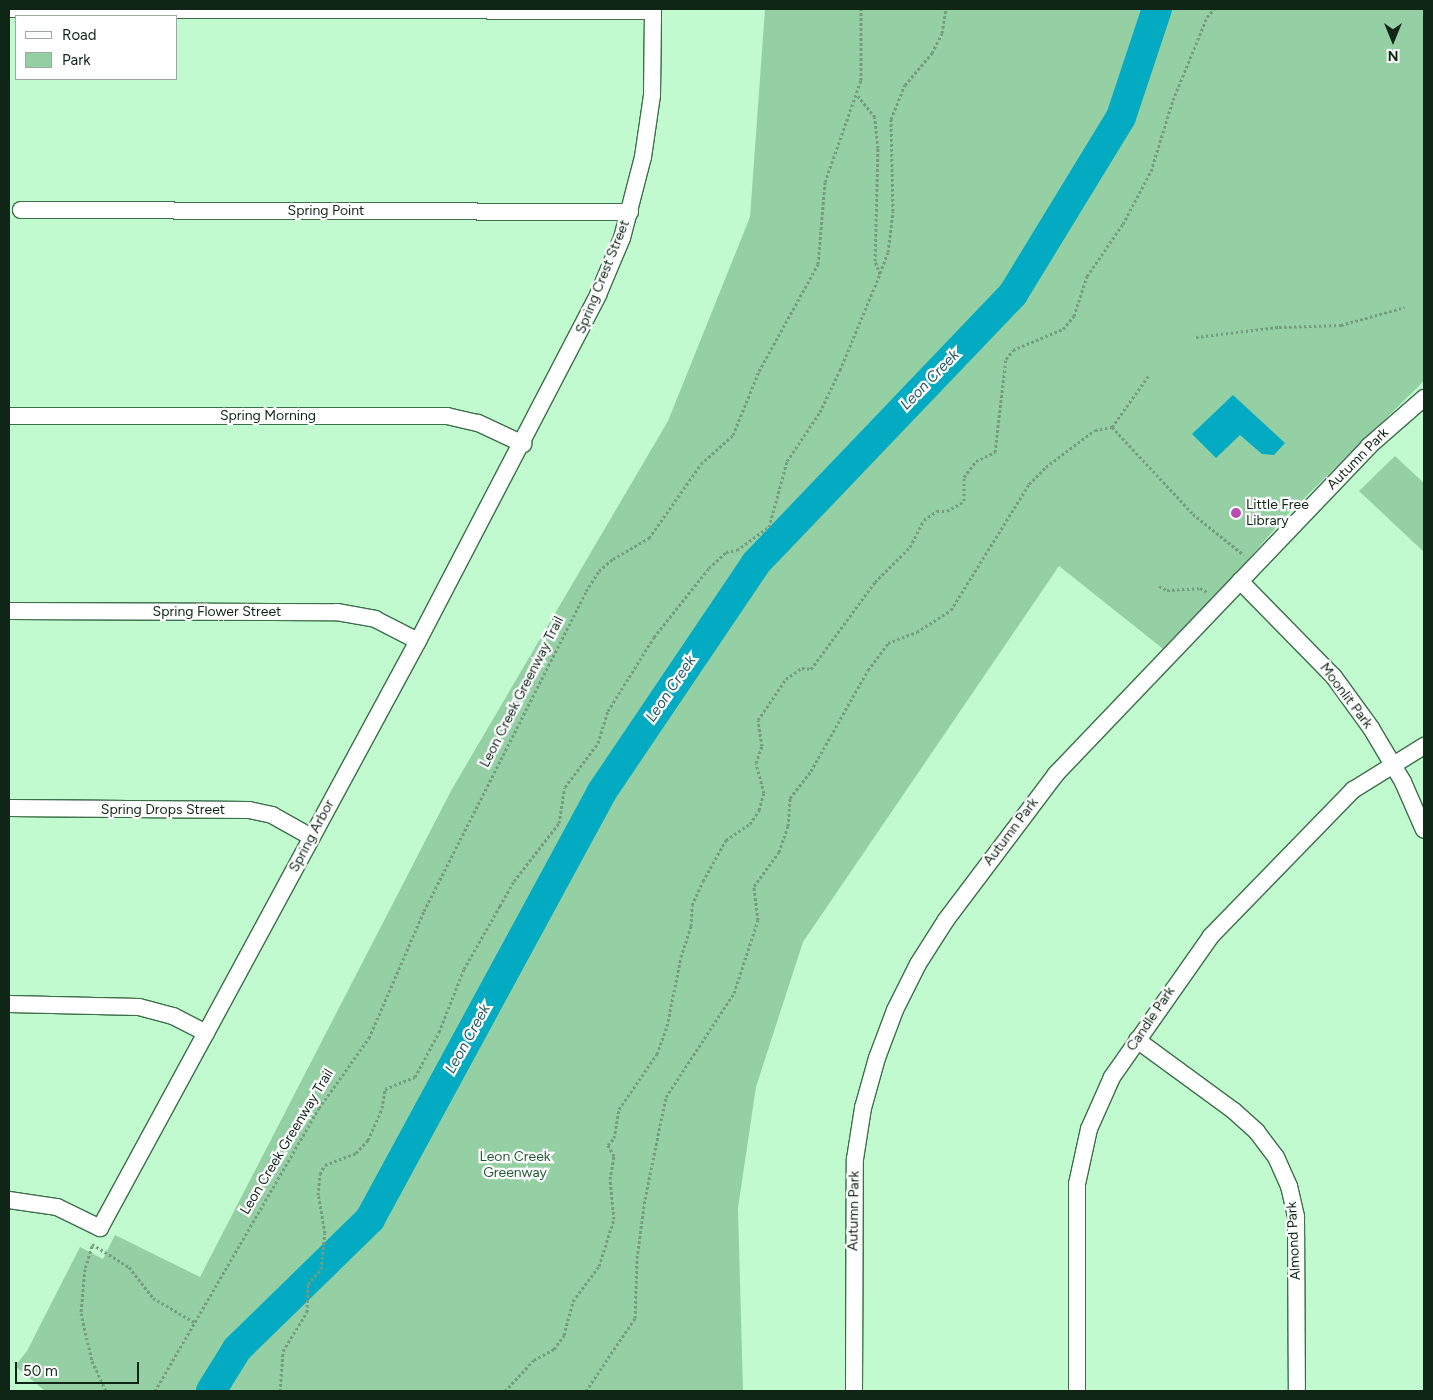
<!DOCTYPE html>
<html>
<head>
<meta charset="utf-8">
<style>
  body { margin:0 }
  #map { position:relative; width:1433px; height:1400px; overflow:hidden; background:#c2facf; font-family:Figtree,sans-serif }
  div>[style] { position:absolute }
  .green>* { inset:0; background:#95cfa4 }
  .water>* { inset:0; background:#02abc2 }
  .river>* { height:30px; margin:-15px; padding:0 15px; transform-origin:15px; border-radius:15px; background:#02abc2 }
  .path>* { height:3px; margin-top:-1.5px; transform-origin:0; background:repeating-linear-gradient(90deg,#749d7e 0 2.5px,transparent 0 5px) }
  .roads { filter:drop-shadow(1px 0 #3c6f4a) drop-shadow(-1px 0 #3c6f4a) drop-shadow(0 1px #3c6f4a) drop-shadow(0 -1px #3c6f4a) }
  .minor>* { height:16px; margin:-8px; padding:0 8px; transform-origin:8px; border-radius:8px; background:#fff }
  .dots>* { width:14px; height:14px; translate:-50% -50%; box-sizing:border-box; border:2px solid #fff; border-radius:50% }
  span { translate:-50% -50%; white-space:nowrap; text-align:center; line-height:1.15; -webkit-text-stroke:4.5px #fff; paint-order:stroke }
  .street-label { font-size:14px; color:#0f2516 }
  .poi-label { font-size:14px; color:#0f2516 }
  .left { translate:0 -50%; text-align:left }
  .park-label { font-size:14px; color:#205b34 }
  .water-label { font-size:15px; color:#275d67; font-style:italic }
  .frame { position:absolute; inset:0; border:10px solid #0f2516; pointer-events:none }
  .legend { position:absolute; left:15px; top:15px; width:162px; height:65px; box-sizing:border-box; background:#fff; border:1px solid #9fa8a2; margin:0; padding:6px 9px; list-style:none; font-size:15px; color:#0f2516 }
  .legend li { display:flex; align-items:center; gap:10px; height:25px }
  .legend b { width:25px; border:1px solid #9fa8a2 }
  .north { position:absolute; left:1368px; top:15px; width:50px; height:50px; -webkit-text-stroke:4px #fff; paint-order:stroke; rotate:180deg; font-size:14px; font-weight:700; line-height:20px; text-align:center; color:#0f2516 }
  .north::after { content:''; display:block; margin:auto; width:18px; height:22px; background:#0f2516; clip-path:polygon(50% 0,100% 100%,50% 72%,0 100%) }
  .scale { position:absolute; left:15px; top:1362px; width:124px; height:22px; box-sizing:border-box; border:2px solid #0f2516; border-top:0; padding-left:6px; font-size:15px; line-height:18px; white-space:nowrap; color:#0f2516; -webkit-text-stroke:4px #fff; paint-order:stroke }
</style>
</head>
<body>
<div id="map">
  <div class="green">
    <i style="clip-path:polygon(765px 9px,1424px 9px,1424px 381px,1287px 515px,1167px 652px,1059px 566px,803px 942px,756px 1087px,738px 1208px,743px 1391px,45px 1391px,15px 1366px,27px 1351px,80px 1247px,103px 1259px,115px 1235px,200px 1277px,452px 789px,668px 421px,750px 217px)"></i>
    <i style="clip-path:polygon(1395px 456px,1424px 483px,1424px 552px,1359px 491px)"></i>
  </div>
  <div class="water">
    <i style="clip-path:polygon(1233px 395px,1285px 443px,1274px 455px,1262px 454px,1240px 435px,1216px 458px,1192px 434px)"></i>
  </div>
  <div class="river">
    <i style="left:211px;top:1391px;width:49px;rotate:-58.2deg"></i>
    <i style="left:237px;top:1349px;width:186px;rotate:-44.3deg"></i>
    <i style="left:370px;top:1219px;width:485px;rotate:-61.5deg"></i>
    <i style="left:601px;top:793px;width:277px;rotate:-56deg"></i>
    <i style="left:756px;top:563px;width:372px;rotate:-46.3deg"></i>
    <i style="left:1013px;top:294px;width:207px;rotate:-58.6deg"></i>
    <i style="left:1121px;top:117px;width:114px;rotate:-71.6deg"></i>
  </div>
  <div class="path">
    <i style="left:880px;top:273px;width:22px;rotate:-69deg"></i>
    <i style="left:888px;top:252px;width:41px;rotate:-83deg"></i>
    <i style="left:893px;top:211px;width:92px;rotate:-91.2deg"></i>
    <i style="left:891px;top:119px;width:37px;rotate:-68deg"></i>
    <i style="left:905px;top:85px;width:42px;rotate:-49.8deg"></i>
    <i style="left:932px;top:53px;width:22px;rotate:-63deg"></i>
    <i style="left:942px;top:33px;width:24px;rotate:-81deg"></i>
    <i style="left:1196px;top:337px;width:84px;rotate:-6.9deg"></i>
    <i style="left:1279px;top:327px;width:62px;rotate:-1.8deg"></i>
    <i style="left:1341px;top:325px;width:66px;rotate:-15.7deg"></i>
    <i style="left:1112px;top:427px;width:119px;rotate:47deg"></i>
    <i style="left:1193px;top:514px;width:65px;rotate:38.8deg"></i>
    <i style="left:1159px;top:586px;width:9px;rotate:27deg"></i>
    <i style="left:1167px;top:590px;width:33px;rotate:-3deg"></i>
    <i style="left:1200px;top:588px;width:10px;rotate:29deg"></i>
    <i style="left:92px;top:1244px;width:44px;rotate:31.9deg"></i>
    <i style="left:129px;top:1267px;width:39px;rotate:52deg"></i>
    <i style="left:153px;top:1298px;width:48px;rotate:30.3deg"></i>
    <i style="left:92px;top:1246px;width:24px;rotate:107deg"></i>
    <i style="left:85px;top:1269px;width:44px;rotate:95.2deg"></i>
    <i style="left:81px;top:1313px;width:49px;rotate:77.1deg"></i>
    <i style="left:92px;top:1361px;width:33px;rotate:65deg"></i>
    <i style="left:155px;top:1391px;width:327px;rotate:-59.9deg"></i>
    <i style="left:319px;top:1108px;width:86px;rotate:-54.5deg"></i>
    <i style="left:369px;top:1038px;width:138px;rotate:-66.6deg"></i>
    <i style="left:424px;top:911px;width:359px;rotate:-63.1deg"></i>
    <i style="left:586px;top:591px;width:24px;rotate:-57deg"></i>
    <i style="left:599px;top:571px;width:18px;rotate:-41deg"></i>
    <i style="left:613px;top:559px;width:42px;rotate:-30.3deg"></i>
    <i style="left:649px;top:538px;width:90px;rotate:-54.9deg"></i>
    <i style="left:701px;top:464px;width:43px;rotate:-42.2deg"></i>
    <i style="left:733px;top:435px;width:69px;rotate:-67.9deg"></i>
    <i style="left:759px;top:371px;width:122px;rotate:-61.1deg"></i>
    <i style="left:818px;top:264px;width:82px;rotate:-85.1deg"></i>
    <i style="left:825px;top:182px;width:108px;rotate:-70.6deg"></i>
    <i style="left:861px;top:80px;width:71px;rotate:-90deg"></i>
    <i style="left:280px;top:1391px;width:40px;rotate:-85.7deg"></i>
    <i style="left:283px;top:1351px;width:46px;rotate:-58.4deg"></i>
    <i style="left:307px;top:1312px;width:28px;rotate:-88deg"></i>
    <i style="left:308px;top:1284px;width:20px;rotate:-49deg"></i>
    <i style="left:321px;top:1269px;width:36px;rotate:-84deg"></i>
    <i style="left:325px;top:1233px;width:39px;rotate:-100deg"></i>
    <i style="left:318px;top:1195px;width:21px;rotate:-85deg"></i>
    <i style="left:320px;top:1174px;width:10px;rotate:-61deg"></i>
    <i style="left:325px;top:1165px;width:33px;rotate:-21deg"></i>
    <i style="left:356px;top:1153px;width:18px;rotate:-47deg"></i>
    <i style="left:368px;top:1140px;width:35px;rotate:-66deg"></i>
    <i style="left:382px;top:1108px;width:19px;rotate:-81deg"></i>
    <i style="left:385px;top:1089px;width:32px;rotate:-22deg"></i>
    <i style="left:415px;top:1077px;width:51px;rotate:-61.9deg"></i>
    <i style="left:439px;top:1032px;width:68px;rotate:-68.4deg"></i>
    <i style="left:464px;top:969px;width:73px;rotate:-60.3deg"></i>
    <i style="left:500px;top:906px;width:29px;rotate:-61deg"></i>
    <i style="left:514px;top:881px;width:73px;rotate:-52.2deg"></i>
    <i style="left:559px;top:823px;width:36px;rotate:-81deg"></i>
    <i style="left:565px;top:787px;width:55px;rotate:-53.1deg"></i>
    <i style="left:598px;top:743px;width:34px;rotate:-73deg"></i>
    <i style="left:608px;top:711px;width:87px;rotate:-58.1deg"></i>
    <i style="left:654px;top:637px;width:88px;rotate:-51.4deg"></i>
    <i style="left:709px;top:568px;width:23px;rotate:-43deg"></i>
    <i style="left:726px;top:552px;width:11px;rotate:-10deg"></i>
    <i style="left:737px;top:550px;width:39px;rotate:-36deg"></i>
    <i style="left:769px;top:527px;width:68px;rotate:-74.7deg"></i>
    <i style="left:787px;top:461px;width:59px;rotate:-56deg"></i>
    <i style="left:820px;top:412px;width:47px;rotate:-64.5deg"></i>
    <i style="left:840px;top:370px;width:104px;rotate:-67.4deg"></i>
    <i style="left:880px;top:274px;width:14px;rotate:-111deg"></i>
    <i style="left:875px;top:261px;width:113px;rotate:-88.5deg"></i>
    <i style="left:878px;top:148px;width:31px;rotate:-96deg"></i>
    <i style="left:875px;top:117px;width:27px;rotate:-129deg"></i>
    <i style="left:505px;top:1391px;width:42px;rotate:-46.9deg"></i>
    <i style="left:534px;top:1360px;width:23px;rotate:-29deg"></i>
    <i style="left:554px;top:1349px;width:17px;rotate:-54deg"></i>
    <i style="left:564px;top:1335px;width:35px;rotate:-75deg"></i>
    <i style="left:573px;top:1301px;width:44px;rotate:-53.4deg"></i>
    <i style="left:599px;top:1266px;width:49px;rotate:-72.3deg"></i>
    <i style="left:614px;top:1219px;width:40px;rotate:-95.7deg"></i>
    <i style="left:610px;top:1179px;width:23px;rotate:-80deg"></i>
    <i style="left:614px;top:1156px;width:13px;rotate:-119deg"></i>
    <i style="left:608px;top:1145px;width:9px;rotate:-49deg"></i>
    <i style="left:614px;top:1138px;width:29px;rotate:-80deg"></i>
    <i style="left:619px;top:1109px;width:67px;rotate:-55.4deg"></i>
    <i style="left:657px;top:1054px;width:30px;rotate:-70deg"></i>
    <i style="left:667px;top:1026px;width:70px;rotate:-78.5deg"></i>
    <i style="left:681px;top:957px;width:33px;rotate:-72deg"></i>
    <i style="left:691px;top:926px;width:21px;rotate:-87deg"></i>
    <i style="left:692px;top:905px;width:26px;rotate:-65deg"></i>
    <i style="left:703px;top:881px;width:47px;rotate:-60.7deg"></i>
    <i style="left:726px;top:840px;width:29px;rotate:-34deg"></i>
    <i style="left:750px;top:824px;width:17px;rotate:-57deg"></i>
    <i style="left:759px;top:810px;width:18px;rotate:-74deg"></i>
    <i style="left:764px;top:793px;width:31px;rotate:-105deg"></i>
    <i style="left:756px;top:763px;width:18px;rotate:-71deg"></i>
    <i style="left:762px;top:746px;width:26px;rotate:-99deg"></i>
    <i style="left:758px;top:720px;width:50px;rotate:-55.7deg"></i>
    <i style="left:786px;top:679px;width:19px;rotate:-35deg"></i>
    <i style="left:802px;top:668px;width:9px;rotate:6deg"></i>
    <i style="left:811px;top:669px;width:108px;rotate:-53.7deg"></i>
    <i style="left:875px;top:582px;width:49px;rotate:-45deg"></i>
    <i style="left:910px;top:547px;width:30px;rotate:-63deg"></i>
    <i style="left:924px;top:520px;width:16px;rotate:-35deg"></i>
    <i style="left:937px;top:511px;width:10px"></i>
    <i style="left:947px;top:511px;width:20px;rotate:-30deg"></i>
    <i style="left:964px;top:501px;width:24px;rotate:-90deg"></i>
    <i style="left:964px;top:477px;width:20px;rotate:-53deg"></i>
    <i style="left:976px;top:461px;width:21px;rotate:-25deg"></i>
    <i style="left:995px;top:452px;width:94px;rotate:-83.3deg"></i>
    <i style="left:1006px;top:359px;width:11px;rotate:-52deg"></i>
    <i style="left:1013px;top:350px;width:54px;rotate:-22.8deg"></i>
    <i style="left:1063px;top:329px;width:17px;rotate:-50deg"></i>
    <i style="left:1074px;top:316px;width:42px;rotate:-72deg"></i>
    <i style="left:1087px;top:276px;width:63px;rotate:-55.3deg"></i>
    <i style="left:1123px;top:224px;width:60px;rotate:-62.2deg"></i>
    <i style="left:1151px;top:171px;width:74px;rotate:-72.8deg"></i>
    <i style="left:1173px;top:100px;width:90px;rotate:-67.7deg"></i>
    <i style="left:1207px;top:17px;width:11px;rotate:-49deg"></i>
    <i style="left:586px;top:1391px;width:88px;rotate:-56.1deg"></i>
    <i style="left:635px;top:1318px;width:60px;rotate:-88.1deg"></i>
    <i style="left:637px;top:1258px;width:60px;rotate:-82.3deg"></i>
    <i style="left:645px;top:1199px;width:104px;rotate:-78.4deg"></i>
    <i style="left:666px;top:1097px;width:124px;rotate:-56.8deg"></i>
    <i style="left:734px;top:993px;width:77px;rotate:-71.8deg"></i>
    <i style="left:758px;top:920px;width:34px;rotate:-97deg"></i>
    <i style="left:754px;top:886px;width:42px;rotate:-53.7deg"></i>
    <i style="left:779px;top:852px;width:28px;rotate:-71deg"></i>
    <i style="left:788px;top:826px;width:28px;rotate:-86deg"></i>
    <i style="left:790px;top:798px;width:34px;rotate:-52deg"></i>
    <i style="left:811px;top:771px;width:116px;rotate:-60.6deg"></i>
    <i style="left:868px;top:670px;width:34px;rotate:-53deg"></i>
    <i style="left:888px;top:643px;width:31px;rotate:-21deg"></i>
    <i style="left:917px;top:632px;width:40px;rotate:-32.9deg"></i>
    <i style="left:951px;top:610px;width:148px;rotate:-58.2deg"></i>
    <i style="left:1029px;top:484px;width:24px;rotate:-45deg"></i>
    <i style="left:1046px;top:467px;width:61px;rotate:-37.1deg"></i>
    <i style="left:1095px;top:430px;width:17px;rotate:-10deg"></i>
    <i style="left:1112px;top:427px;width:64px;rotate:-54.6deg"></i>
  </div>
  <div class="roads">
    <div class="minor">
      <i style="left:9px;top:9px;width:644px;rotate:0.18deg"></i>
      <i style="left:21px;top:210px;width:609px;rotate:0.19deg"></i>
      <i style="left:9px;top:416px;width:438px"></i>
      <i style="left:447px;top:416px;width:32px;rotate:13deg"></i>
      <i style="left:478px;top:423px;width:50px;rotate:25deg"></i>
      <i style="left:1240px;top:581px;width:134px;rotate:45.6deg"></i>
      <i style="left:1334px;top:677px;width:63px;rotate:54deg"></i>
      <i style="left:1371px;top:728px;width:63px;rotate:59.3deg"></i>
      <i style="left:1403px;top:782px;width:52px;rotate:66.4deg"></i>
      <i style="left:9px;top:611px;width:328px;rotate:0.2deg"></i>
      <i style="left:337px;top:612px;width:39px;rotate:10deg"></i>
      <i style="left:375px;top:619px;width:48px;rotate:27.1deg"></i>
      <i style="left:9px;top:808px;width:240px;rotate:0.5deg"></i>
      <i style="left:249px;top:810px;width:24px;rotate:12deg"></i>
      <i style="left:272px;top:815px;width:45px;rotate:29.4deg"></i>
      <i style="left:9px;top:1004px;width:130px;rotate:1.3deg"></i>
      <i style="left:139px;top:1007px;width:35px;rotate:15deg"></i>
      <i style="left:173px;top:1016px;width:37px;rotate:27deg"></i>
      <i style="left:1137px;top:1040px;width:120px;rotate:36.2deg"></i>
      <i style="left:1234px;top:1111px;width:31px;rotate:42deg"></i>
      <i style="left:1257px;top:1132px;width:31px;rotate:53deg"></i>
      <i style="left:1276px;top:1157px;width:32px;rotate:66deg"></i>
      <i style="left:1289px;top:1186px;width:32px;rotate:77deg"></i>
      <i style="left:1296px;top:1217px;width:174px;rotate:89.7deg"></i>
      <i style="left:9px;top:1200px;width:49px;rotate:8.3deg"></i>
      <i style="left:57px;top:1207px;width:48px;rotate:26deg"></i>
      <i style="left:100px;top:1228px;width:222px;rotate:-61.5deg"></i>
      <i style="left:206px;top:1033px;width:446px;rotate:-61.6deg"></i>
      <i style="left:418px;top:641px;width:390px;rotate:-62.5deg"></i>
      <i style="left:598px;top:295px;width:62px;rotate:-67.2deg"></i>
      <i style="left:622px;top:238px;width:84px;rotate:-75.5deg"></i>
      <i style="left:643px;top:157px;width:63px;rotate:-81.7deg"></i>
      <i style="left:652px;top:95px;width:86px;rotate:-89.3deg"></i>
      <i style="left:854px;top:1391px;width:232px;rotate:-89.8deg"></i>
      <i style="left:855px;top:1159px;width:52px;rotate:-81.1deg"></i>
      <i style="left:863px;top:1108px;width:52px;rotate:-74.4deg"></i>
      <i style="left:877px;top:1058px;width:51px;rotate:-69.4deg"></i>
      <i style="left:895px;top:1010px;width:51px;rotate:-63.4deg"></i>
      <i style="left:918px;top:964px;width:52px;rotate:-57.5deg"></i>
      <i style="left:946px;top:920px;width:183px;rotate:-53deg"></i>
      <i style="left:1056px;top:774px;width:453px;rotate:-46.3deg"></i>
      <i style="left:1369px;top:446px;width:73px;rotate:-41.1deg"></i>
      <i style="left:1077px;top:1391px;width:207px;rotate:-90deg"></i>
      <i style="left:1077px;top:1184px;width:56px;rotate:-77.7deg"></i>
      <i style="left:1089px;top:1129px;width:57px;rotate:-66.1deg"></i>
      <i style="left:1112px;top:1077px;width:172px;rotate:-54.9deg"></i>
      <i style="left:1211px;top:936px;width:204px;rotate:-45.8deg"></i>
      <i style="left:1353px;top:790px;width:84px;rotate:-31.8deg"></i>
    </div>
  </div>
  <div class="dots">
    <i style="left:1236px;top:513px;background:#b94dae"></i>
  </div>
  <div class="street-label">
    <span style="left:326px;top:211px">Spring Point</span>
    <span style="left:603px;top:277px;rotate:-68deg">Spring Crest Street</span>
    <span style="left:268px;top:416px">Spring Morning</span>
    <span style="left:1358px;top:459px;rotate:-45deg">Autumn Park</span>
    <span style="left:217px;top:612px">Spring Flower Street</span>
    <span style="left:522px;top:692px;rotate:-63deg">Leon Creek Greenway Trail</span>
    <span style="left:1346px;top:696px;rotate:53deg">Moonlit Park</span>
    <span style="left:163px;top:810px">Spring Drops Street</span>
    <span style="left:1011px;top:832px;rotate:-53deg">Autumn Park</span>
    <span style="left:312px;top:836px;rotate:-62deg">Spring Arbor</span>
    <span style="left:1151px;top:1019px;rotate:-56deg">Candle Park</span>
    <span style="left:287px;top:1142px;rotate:-59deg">Leon Creek Greenway Trail</span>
    <span style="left:854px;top:1211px;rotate:-89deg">Autumn Park</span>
    <span style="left:1294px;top:1241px;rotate:-93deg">Almond Park</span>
  </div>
  <div class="poi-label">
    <span class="left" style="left:1246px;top:513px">Little Free<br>Library</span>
  </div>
  <div class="park-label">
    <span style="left:515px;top:1165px">Leon Creek<br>Greenway</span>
  </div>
  <div class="water-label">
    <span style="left:930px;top:380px;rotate:-46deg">Leon Creek</span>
    <span style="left:671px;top:689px;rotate:-56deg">Leon Creek</span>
    <span style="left:468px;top:1039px;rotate:-61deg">Leon Creek</span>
  </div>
  <div class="frame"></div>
  <ul class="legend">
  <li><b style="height:6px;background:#fff"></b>Road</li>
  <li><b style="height:14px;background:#95cfa4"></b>Park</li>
  </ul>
  <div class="north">N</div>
  <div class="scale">50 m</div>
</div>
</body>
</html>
